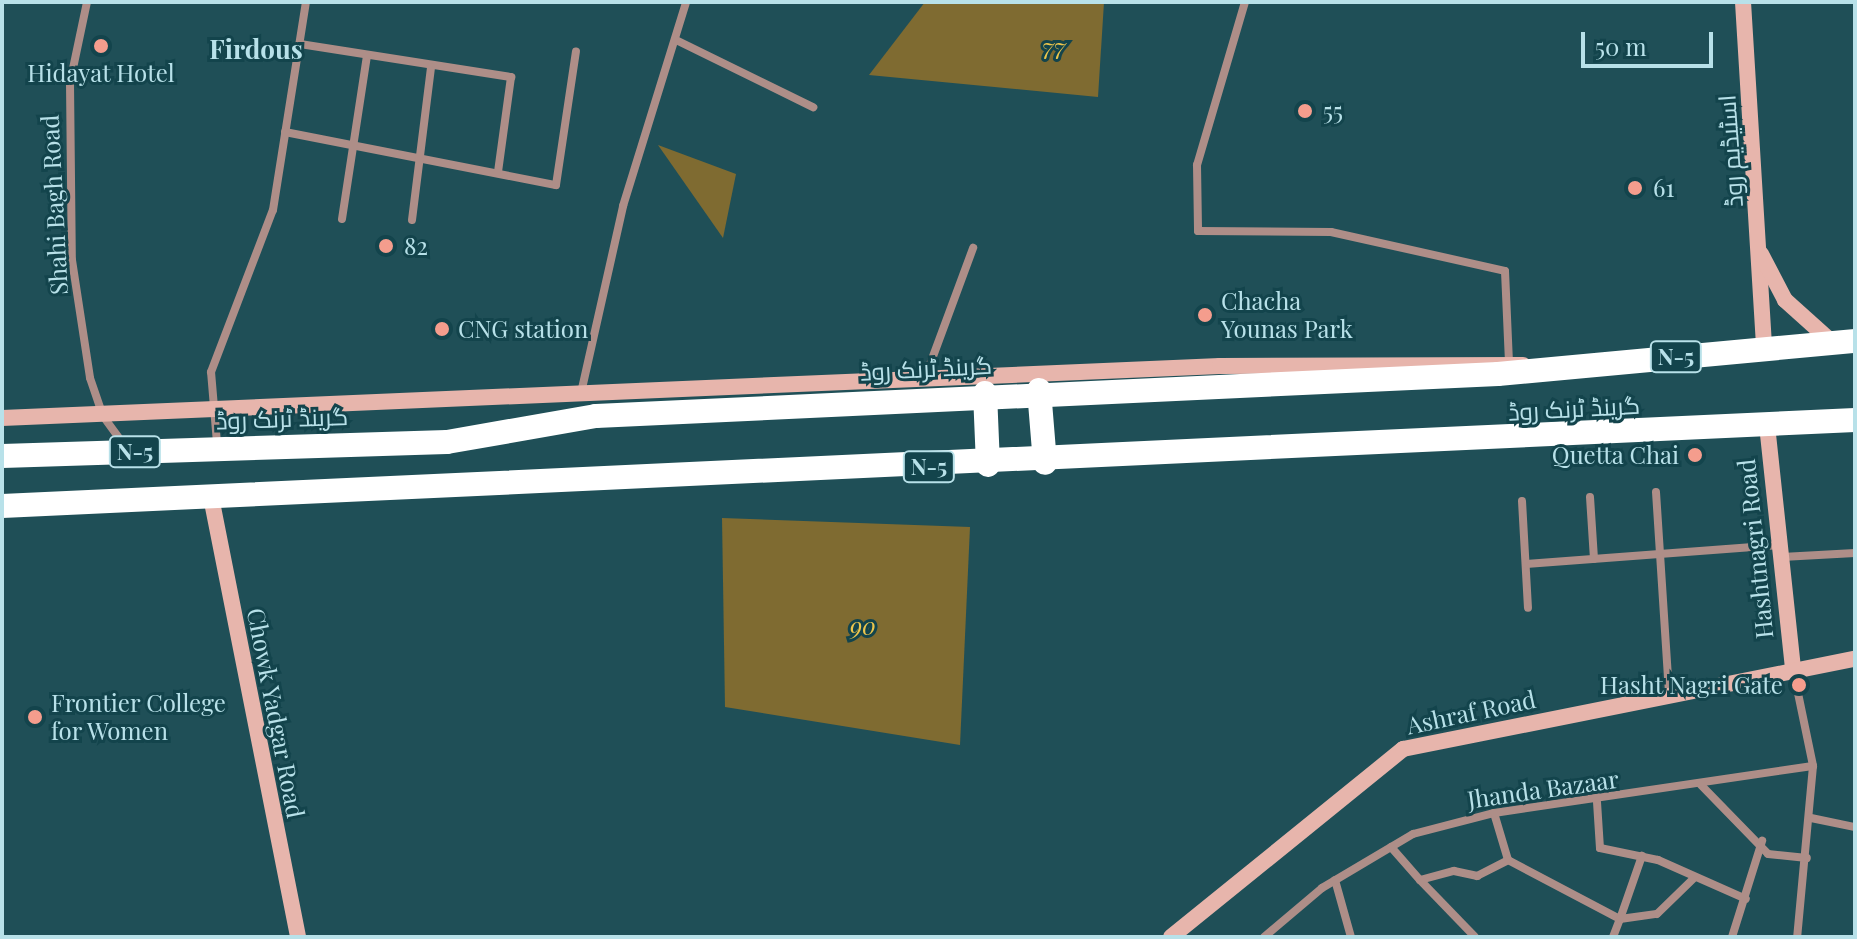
<!DOCTYPE html>
<html>
<head>
<meta charset="utf-8">
<style>
  body { margin:0 }
  #map { position:relative; width:1857px; height:939px; overflow:hidden; background:#1f4f57; font-family:"Playfair Display",Cairo,serif }
  div>[style] { position:absolute }
  .green>* { inset:0; background:#7f6b31 }
  .street>* { height:8px; margin:-4px; padding:0 4px; transform-origin:4px; border-radius:4px; background:#ae8e88 }
  .secondary>* { height:16px; margin:-8px; padding:0 8px; transform-origin:8px; border-radius:8px; background:#e7b5ac }
  .highway>* { height:24px; margin:-12px; padding:0 12px; transform-origin:12px; border-radius:12px; background:#fff }
  .dots>* { width:22px; height:22px; translate:-50% -50%; box-sizing:border-box; border:4px solid #13444c; border-radius:50% }
  span { translate:-50% -50%; white-space:nowrap; text-align:center; line-height:1.15; -webkit-text-stroke:6px #13444c; paint-order:stroke }
  .shield-label span { padding:2px 6px; background:#13444c; border:2px solid; border-radius:6px; -webkit-text-stroke-width:0 }
  .shield-label { font-size:22px; color:#b8e1e9; font-weight:700 }
  .park-label { font-size:24px; color:#edc64c; font-style:italic }
  .poi-label { font-size:24px; color:#b8e1e9 }
  .left { translate:0 -50%; text-align:left }
  .right { translate:-100% -50%; text-align:right }
  .street-label { font-size:24px; color:#b8e1e9 }
  .neighbourhood-label { font-size:26px; color:#b8e1e9; font-weight:700 }
  .frame { position:absolute; inset:0; border:4px solid #b8e1e9; pointer-events:none }
  .scale { position:absolute; left:1581px; top:32px; width:132px; height:36px; box-sizing:border-box; border:4px solid #b8e1e9; border-top:0; padding-left:10px; font-size:24px; line-height:28px; white-space:nowrap; color:#b8e1e9; -webkit-text-stroke:6px #13444c; paint-order:stroke }
</style>
</head>
<body>
<div id="map">
  <div class="green">
    <i style="clip-path:polygon(925px 2px,1104px 2px,1098px 97px,869px 75px)"></i>
    <i style="clip-path:polygon(658px 145px,736px 174px,723px 238px)"></i>
    <i style="clip-path:polygon(722px 518px,970px 527px,960px 745px,725px 707px)"></i>
  </div>
  <div class="street">
    <i style="left:87px;top:2px;width:83px;rotate:101.9deg"></i>
    <i style="left:70px;top:83px;width:177px;rotate:89.4deg"></i>
    <i style="left:72px;top:260px;width:119px;rotate:81.3deg"></i>
    <i style="left:90px;top:378px;width:40px;rotate:71.1deg"></i>
    <i style="left:103px;top:416px;width:37px;rotate:54deg"></i>
    <i style="left:1245px;top:2px;width:170px;rotate:106.4deg"></i>
    <i style="left:1197px;top:165px;width:66px;rotate:89.1deg"></i>
    <i style="left:1198px;top:231px;width:133px;rotate:0.4deg"></i>
    <i style="left:1331px;top:232px;width:178px;rotate:12.6deg"></i>
    <i style="left:1505px;top:271px;width:92px;rotate:87.5deg"></i>
    <i style="left:676px;top:40px;width:153px;rotate:26.1deg"></i>
    <i style="left:300px;top:44px;width:214px;rotate:8.9deg"></i>
    <i style="left:511px;top:77px;width:96px;rotate:97.8deg"></i>
    <i style="left:285px;top:132px;width:276px;rotate:11.1deg"></i>
    <i style="left:556px;top:185px;width:135px;rotate:-81.5deg"></i>
    <i style="left:342px;top:219px;width:165px;rotate:-81.3deg"></i>
    <i style="left:412px;top:220px;width:154px;rotate:-82.9deg"></i>
    <i style="left:925px;top:378px;width:139px;rotate:-69.7deg"></i>
    <i style="left:581px;top:393px;width:192px;rotate:-77.3deg"></i>
    <i style="left:623px;top:206px;width:214px;rotate:-72.8deg"></i>
    <i style="left:217px;top:443px;width:71px;rotate:-94.8deg"></i>
    <i style="left:211px;top:372px;width:173px;rotate:-69.1deg"></i>
    <i style="left:273px;top:210px;width:211px;rotate:-81deg"></i>
    <i style="left:1656px;top:492px;width:202px;rotate:86.3deg"></i>
    <i style="left:1590px;top:497px;width:62px;rotate:86.3deg"></i>
    <i style="left:1522px;top:501px;width:107px;rotate:86.8deg"></i>
    <i style="left:1782px;top:557px;width:73px;rotate:-3.1deg"></i>
    <i style="left:1526px;top:564px;width:251px;rotate:-4.3deg"></i>
    <i style="left:1793px;top:669px;width:99px;rotate:78.3deg"></i>
    <i style="left:1813px;top:766px;width:172px;rotate:95.3deg"></i>
    <i style="left:1701px;top:785px;width:96px;rotate:45.8deg"></i>
    <i style="left:1768px;top:854px;width:39px;rotate:6deg"></i>
    <i style="left:1597px;top:802px;width:46px;rotate:86.3deg"></i>
    <i style="left:1600px;top:848px;width:59px;rotate:11.7deg"></i>
    <i style="left:1658px;top:860px;width:96px;rotate:23.9deg"></i>
    <i style="left:1494px;top:813px;width:49px;rotate:73.4deg"></i>
    <i style="left:1508px;top:860px;width:127px;rotate:27.8deg"></i>
    <i style="left:1620px;top:919px;width:67px;rotate:-70.8deg"></i>
    <i style="left:1811px;top:818px;width:45px;rotate:11.6deg"></i>
    <i style="left:1391px;top:847px;width:44px;rotate:48.7deg"></i>
    <i style="left:1420px;top:880px;width:35px;rotate:-15deg"></i>
    <i style="left:1454px;top:871px;width:24px;rotate:12deg"></i>
    <i style="left:1477px;top:876px;width:35px;rotate:-27deg"></i>
    <i style="left:1335px;top:880px;width:59px;rotate:74.3deg"></i>
    <i style="left:1420px;top:880px;width:79px;rotate:46deg"></i>
    <i style="left:1264px;top:937px;width:76px;rotate:-40.2deg"></i>
    <i style="left:1322px;top:888px;width:106px;rotate:-30.7deg"></i>
    <i style="left:1413px;top:834px;width:84px;rotate:-14.5deg"></i>
    <i style="left:1494px;top:813px;width:322px;rotate:-8.4deg"></i>
    <i style="left:1613px;top:937px;width:19px;rotate:-69deg"></i>
    <i style="left:1620px;top:919px;width:37px;rotate:-8deg"></i>
    <i style="left:1657px;top:914px;width:52px;rotate:-44.2deg"></i>
    <i style="left:1732px;top:937px;width:101px;rotate:-72.6deg"></i>
  </div>
  <div class="secondary">
    <i style="left:1743px;top:2px;width:348px;rotate:86.5deg"></i>
    <i style="left:1761px;top:254px;width:52px;rotate:62.4deg"></i>
    <i style="left:1785px;top:300px;width:64px;rotate:41.9deg"></i>
    <i style="left:2px;top:418px;width:1219px;rotate:-2.44deg"></i>
    <i style="left:1220px;top:366px;width:303px;rotate:-0.2deg"></i>
    <i style="left:1767px;top:425px;width:244px;rotate:83.9deg"></i>
    <i style="left:211px;top:497px;width:449px;rotate:78.8deg"></i>
    <i style="left:1171px;top:937px;width:299px;rotate:-39deg"></i>
    <i style="left:1403px;top:749px;width:461px;rotate:-11.3deg"></i>
  </div>
  <div class="highway">
    <i style="left:1039px;top:390px;width:73px;rotate:85.3deg"></i>
    <i style="left:985px;top:393px;width:72px;rotate:87.6deg"></i>
    <i style="left:2px;top:456px;width:445px;rotate:-1.8deg"></i>
    <i style="left:447px;top:442px;width:151px;rotate:-9.9deg"></i>
    <i style="left:596px;top:416px;width:903px;rotate:-2.67deg"></i>
    <i style="left:1498px;top:374px;width:359px;rotate:-5.3deg"></i>
    <i style="left:2px;top:506px;width:1855px;rotate:-2.66deg"></i>
  </div>
  <div class="dots">
    <i style="left:101px;top:46px;background:#f49d8d"></i>
    <i style="left:1305px;top:111px;background:#f49d8d"></i>
    <i style="left:1635px;top:188px;background:#f49d8d"></i>
    <i style="left:386px;top:246px;background:#f49d8d"></i>
    <i style="left:1205px;top:315px;background:#f49d8d"></i>
    <i style="left:442px;top:329px;background:#f49d8d"></i>
    <i style="left:1695px;top:455px;background:#f49d8d"></i>
    <i style="left:1799px;top:685px;background:#f49d8d"></i>
    <i style="left:35px;top:717px;background:#f49d8d"></i>
  </div>
  <div class="shield-label">
    <span style="left:1676px;top:357px">N-5</span>
    <span style="left:135px;top:452px">N-5</span>
    <span style="left:929px;top:467px">N-5</span>
  </div>
  <div class="park-label">
    <span style="left:1054px;top:47px">77</span>
    <span style="left:863px;top:626px">90</span>
  </div>
  <div class="poi-label">
    <span style="left:101px;top:73px">Hidayat Hotel</span>
    <span class="left" style="left:1323px;top:111px">55</span>
    <span class="left" style="left:1653px;top:188px">61</span>
    <span class="left" style="left:404px;top:246px">82</span>
    <span class="left" style="left:1221px;top:315px">Chacha<br>Younas Park</span>
    <span class="left" style="left:458px;top:329px">CNG station</span>
    <span class="right" style="left:1679px;top:455px">Quetta Chai</span>
    <span class="right" style="left:1783px;top:685px">Hasht Nagri Gate</span>
    <span class="left" style="left:51px;top:717px">Frontier College<br>for Women</span>
  </div>
  <div class="street-label">
    <span style="left:1730px;top:151px;rotate:-94deg">اسٹیڈیم روڈ</span>
    <span style="left:54px;top:205px;rotate:-93deg">Shahi Bagh Road</span>
    <span style="left:926px;top:368px;rotate:-3deg">گرینڈ ٹرنک روڈ</span>
    <span style="left:1574px;top:408px;rotate:-3deg">گرینڈ ٹرنک روڈ</span>
    <span style="left:282px;top:418px;rotate:-2deg">گرینڈ ٹرنک روڈ</span>
    <span style="left:1755px;top:549px;rotate:-96deg">Hashtnagri Road</span>
    <span style="left:1471px;top:712px;rotate:-12deg">Ashraf Road</span>
    <span style="left:276px;top:713px;rotate:79deg">Chowk Yadgar Road</span>
    <span style="left:1543px;top:789px;rotate:-8deg">Jhanda Bazaar</span>
  </div>
  <div class="neighbourhood-label">
    <span style="left:256px;top:49px">Firdous</span>
  </div>
  <div class="frame"></div>
  <div class="scale">50 m</div>
</div>
</body>
</html>
